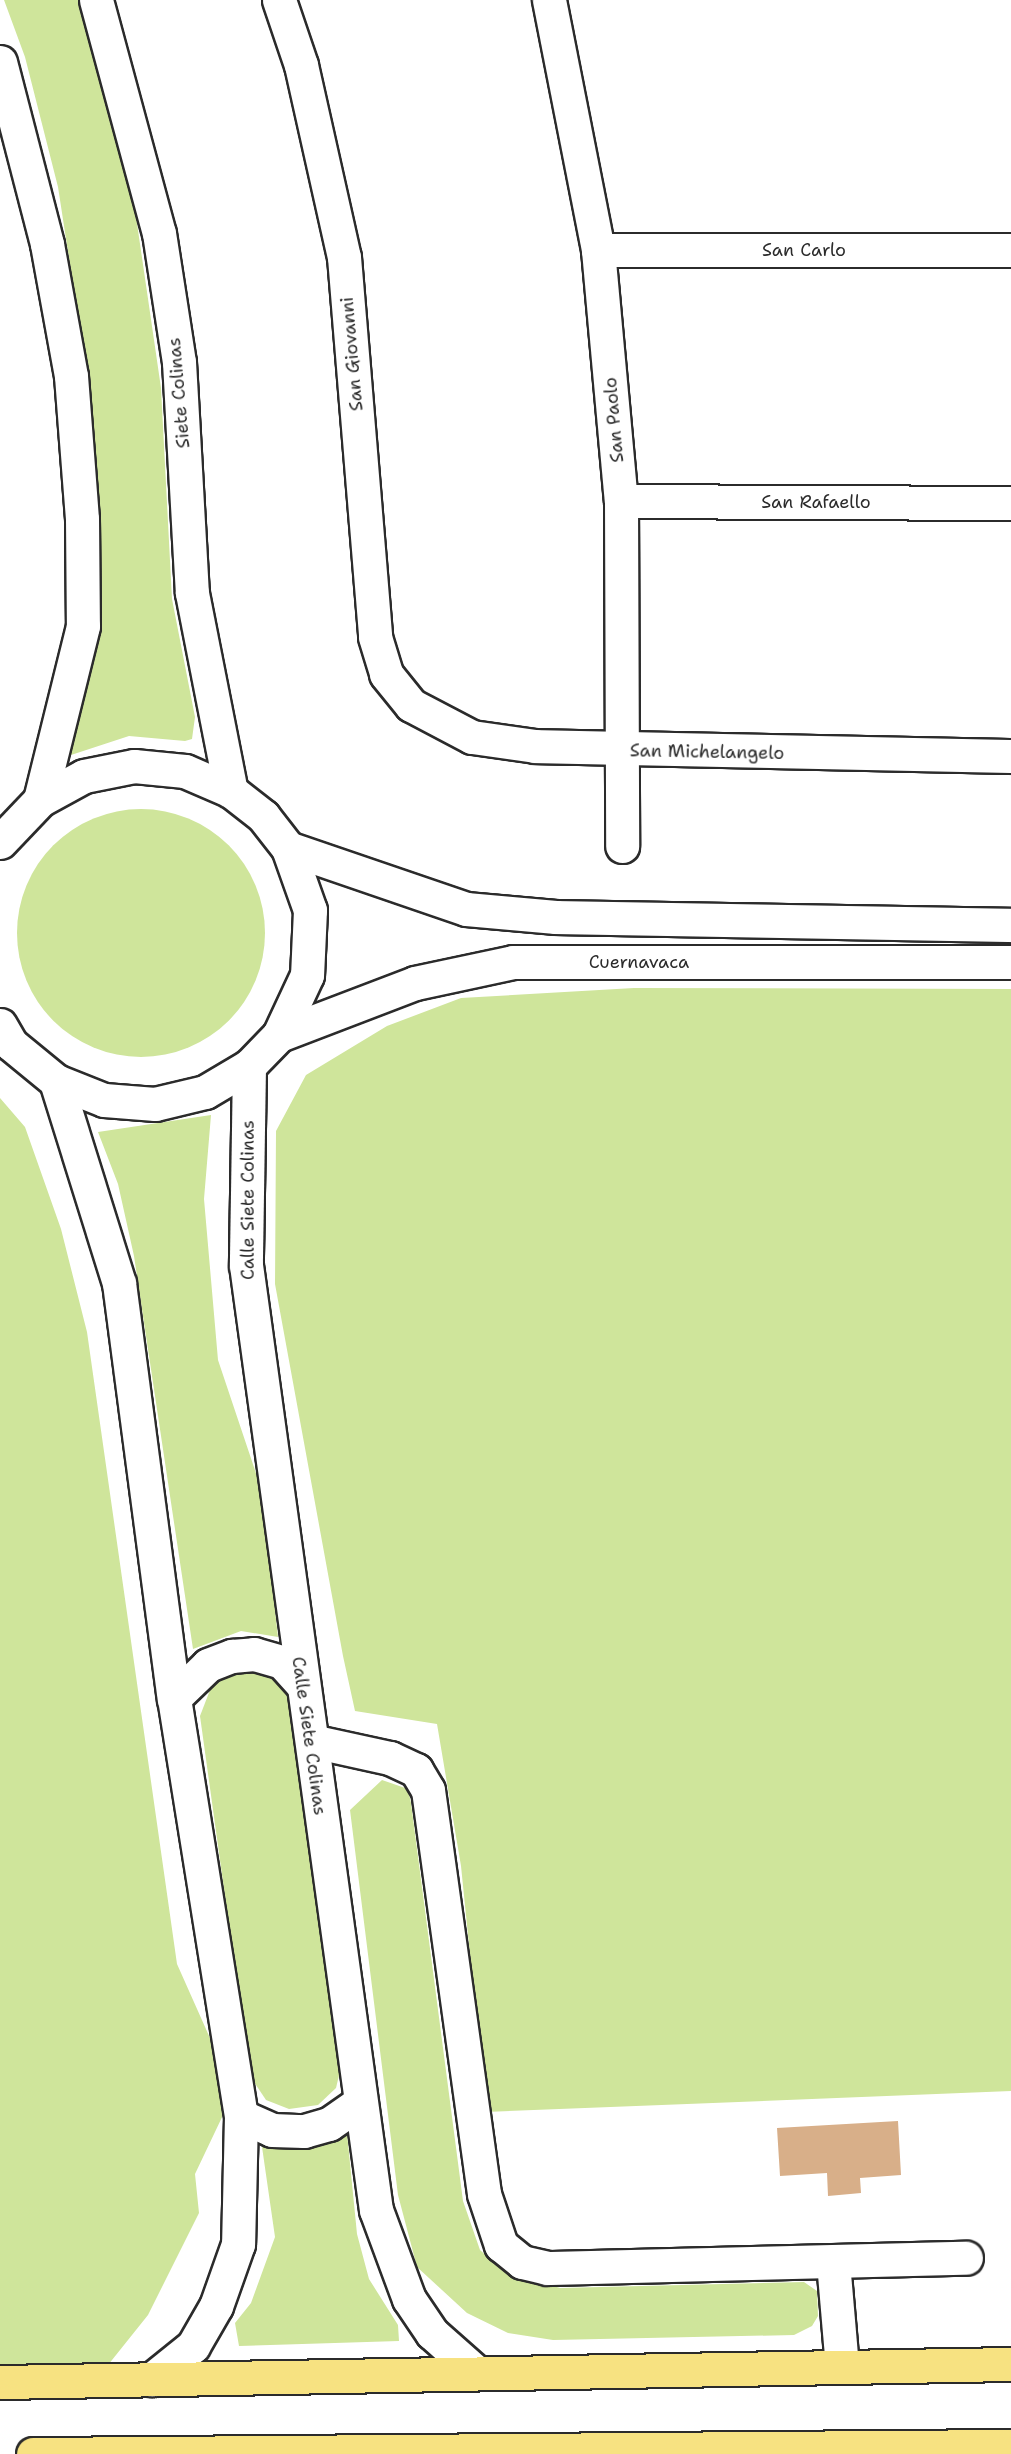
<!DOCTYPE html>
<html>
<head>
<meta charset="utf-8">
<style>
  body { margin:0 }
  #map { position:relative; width:1011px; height:2454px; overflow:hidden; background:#fff; font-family:"Shantell Sans",sans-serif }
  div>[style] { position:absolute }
  .green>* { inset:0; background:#cfe59b }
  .round { border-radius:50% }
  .building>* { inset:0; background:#d8af89 }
  .roads { filter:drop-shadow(2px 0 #2b2b2b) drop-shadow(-2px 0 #2b2b2b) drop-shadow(0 2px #2b2b2b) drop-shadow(0 -2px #2b2b2b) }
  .minor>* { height:33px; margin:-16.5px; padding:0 16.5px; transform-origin:16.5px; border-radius:16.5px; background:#fff }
  .highway>* { height:33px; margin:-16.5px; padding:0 16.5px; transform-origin:16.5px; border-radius:16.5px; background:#f7e281 }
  span { translate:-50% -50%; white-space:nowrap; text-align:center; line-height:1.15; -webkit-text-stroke:6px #fff; paint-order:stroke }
  .street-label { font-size:18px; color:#2b2b2b }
</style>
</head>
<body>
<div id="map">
  <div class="green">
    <i style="clip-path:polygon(4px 0,80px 0,132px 189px,161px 388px,172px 599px,195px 717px,192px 739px,185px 741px,129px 736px,71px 755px,65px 751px,91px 671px,98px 620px,90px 394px,58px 187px,25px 57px)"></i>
    <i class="round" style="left:17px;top:809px;width:248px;height:248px"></i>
    <i style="clip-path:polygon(634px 988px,1011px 989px,1011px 2091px,486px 2112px,461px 1866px,437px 1724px,355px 1711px,343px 1656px,275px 1284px,276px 1131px,306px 1075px,387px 1026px,461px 998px)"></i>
    <i style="clip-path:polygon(0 1098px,25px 1127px,61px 1229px,87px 1332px,177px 1964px,234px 2092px,195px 2174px,199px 2213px,148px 2315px,100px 2375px,0 2386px)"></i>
    <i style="clip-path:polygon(211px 1115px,204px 1199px,218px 1360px,262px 1491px,278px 1637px,241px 1631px,193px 1649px,134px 1256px,118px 1184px,98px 1132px)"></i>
    <i style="clip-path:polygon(245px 1665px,282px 1680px,293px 1703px,341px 2067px,336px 2088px,318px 2105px,289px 2109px,266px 2100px,250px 2076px,200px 1716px,215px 1677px)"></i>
    <i style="clip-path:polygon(382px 1780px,408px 1789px,411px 1803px,463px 2201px,480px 2250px,502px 2270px,560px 2288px,804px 2282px,817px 2291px,818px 2316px,812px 2326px,794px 2335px,553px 2340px,508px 2333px,467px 2313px,417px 2267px,398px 2195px,350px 1810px)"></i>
    <i style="clip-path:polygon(347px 2133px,357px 2234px,369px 2279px,398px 2325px,399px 2341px,239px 2346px,235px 2323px,251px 2303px,275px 2237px,261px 2140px,306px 2146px)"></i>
  </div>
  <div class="building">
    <i style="clip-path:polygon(898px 2121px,901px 2175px,860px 2178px,861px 2193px,828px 2196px,827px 2173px,780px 2176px,777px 2128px)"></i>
  </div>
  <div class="roads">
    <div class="minor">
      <i style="left:96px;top:0;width:241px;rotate:74.9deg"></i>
      <i style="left:159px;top:233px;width:131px;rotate:81.2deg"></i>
      <i style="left:179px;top:362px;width:231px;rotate:86.8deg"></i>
      <i style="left:192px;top:593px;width:202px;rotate:78.9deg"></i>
      <i style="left:279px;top:0;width:69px;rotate:71.3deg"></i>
      <i style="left:301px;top:65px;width:197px;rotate:77.4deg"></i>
      <i style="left:344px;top:257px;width:381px;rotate:85.3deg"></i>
      <i style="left:375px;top:637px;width:39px;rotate:73deg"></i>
      <i style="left:386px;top:674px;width:40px;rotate:51deg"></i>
      <i style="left:411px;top:705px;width:69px;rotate:27.7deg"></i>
      <i style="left:472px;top:737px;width:64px;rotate:8.1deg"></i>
      <i style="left:535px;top:746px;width:476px;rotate:1.2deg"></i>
      <i style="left:549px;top:0;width:255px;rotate:78.9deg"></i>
      <i style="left:598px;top:250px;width:252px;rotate:84.8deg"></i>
      <i style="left:621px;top:501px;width:345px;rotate:89.8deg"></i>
      <i style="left:0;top:62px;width:188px;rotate:75.5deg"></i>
      <i style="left:47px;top:244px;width:134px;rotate:79.7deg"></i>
      <i style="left:71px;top:376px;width:143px;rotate:85.6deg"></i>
      <i style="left:82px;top:519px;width:107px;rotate:89.5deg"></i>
      <i style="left:83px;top:626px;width:179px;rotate:103.9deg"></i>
      <i style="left:598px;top:250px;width:413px"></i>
      <i style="left:621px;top:501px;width:390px;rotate:0.3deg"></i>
      <i style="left:0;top:842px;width:58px;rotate:-46.4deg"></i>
      <i style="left:40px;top:800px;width:50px;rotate:-28.6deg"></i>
      <i style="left:84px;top:776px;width:51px;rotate:-11.3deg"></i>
      <i style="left:134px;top:766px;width:51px;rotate:5.6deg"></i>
      <i style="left:185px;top:771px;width:50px;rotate:23.5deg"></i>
      <i style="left:231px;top:791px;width:41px;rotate:38deg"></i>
      <i style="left:263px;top:816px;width:41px;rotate:52deg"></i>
      <i style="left:288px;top:848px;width:66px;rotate:70.5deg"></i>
      <i style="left:310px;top:910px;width:65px;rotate:92.6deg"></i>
      <i style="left:307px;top:975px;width:66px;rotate:115deg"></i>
      <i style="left:279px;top:1035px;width:43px;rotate:134.1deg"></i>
      <i style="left:249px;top:1066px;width:51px;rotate:149.4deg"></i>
      <i style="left:205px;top:1092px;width:51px;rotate:166.5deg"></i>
      <i style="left:155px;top:1104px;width:51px;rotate:-175.5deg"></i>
      <i style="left:104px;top:1100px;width:52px;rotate:-158.4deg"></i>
      <i style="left:56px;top:1081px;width:58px;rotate:-140.6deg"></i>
      <i style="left:11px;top:1044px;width:22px;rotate:-120deg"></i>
      <i style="left:288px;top:848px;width:188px;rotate:18.9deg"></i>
      <i style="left:466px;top:909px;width:90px;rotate:5.1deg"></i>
      <i style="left:556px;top:917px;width:455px;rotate:1deg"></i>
      <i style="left:279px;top:1035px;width:146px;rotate:-20.9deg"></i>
      <i style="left:415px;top:983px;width:100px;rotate:-12.1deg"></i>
      <i style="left:513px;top:962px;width:498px"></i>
      <i style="left:249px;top:1066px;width:199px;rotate:90.9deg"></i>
      <i style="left:246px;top:1265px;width:954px;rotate:82.17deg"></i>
      <i style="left:376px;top:2210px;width:95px;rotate:69.7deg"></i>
      <i style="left:409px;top:2299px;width:41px;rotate:55.9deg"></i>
      <i style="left:432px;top:2333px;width:59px;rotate:41.6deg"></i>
      <i style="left:56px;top:1081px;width:212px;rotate:72.7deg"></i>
      <i style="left:119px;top:1283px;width:419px;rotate:82.5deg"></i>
      <i style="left:174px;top:1698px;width:423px;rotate:80.9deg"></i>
      <i style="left:241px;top:2116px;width:128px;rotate:91.3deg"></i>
      <i style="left:238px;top:2244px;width:66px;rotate:109.5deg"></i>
      <i style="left:216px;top:2306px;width:46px;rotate:119.9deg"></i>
      <i style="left:193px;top:2346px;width:53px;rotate:141.2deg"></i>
      <i style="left:174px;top:1698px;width:47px;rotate:-44.1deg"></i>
      <i style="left:208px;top:1665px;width:26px;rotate:-21deg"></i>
      <i style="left:232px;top:1656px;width:22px;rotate:-5deg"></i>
      <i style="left:254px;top:1654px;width:29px;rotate:16deg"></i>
      <i style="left:282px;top:1662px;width:28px;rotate:48deg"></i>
      <i style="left:312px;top:1741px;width:80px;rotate:12.3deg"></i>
      <i style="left:390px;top:1758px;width:29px;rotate:25deg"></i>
      <i style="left:416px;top:1770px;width:23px;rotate:59deg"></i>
      <i style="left:428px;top:1790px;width:408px;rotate:82.1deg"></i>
      <i style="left:484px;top:2194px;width:54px;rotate:71.6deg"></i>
      <i style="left:501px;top:2245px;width:27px;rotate:39deg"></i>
      <i style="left:522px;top:2262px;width:26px;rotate:13deg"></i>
      <i style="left:547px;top:2268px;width:419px;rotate:-1.4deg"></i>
      <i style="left:241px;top:2116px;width:34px;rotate:24deg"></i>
      <i style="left:272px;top:2130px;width:32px;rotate:2deg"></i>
      <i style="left:304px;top:2131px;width:26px;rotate:-16deg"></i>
      <i style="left:329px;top:2124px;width:35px;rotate:-35deg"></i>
      <i style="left:833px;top:2262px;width:104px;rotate:85.1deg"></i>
    </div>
    <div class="highway">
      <i style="left:0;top:2382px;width:1011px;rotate:-1.02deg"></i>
      <i style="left:33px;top:2454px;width:978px;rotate:-0.47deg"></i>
    </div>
  </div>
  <div class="street-label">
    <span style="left:804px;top:250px">San Carlo</span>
    <span style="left:352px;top:354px;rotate:-95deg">San Giovanni</span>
    <span style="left:179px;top:393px;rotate:-95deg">Siete Colinas</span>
    <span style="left:614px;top:420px;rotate:-95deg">San Paolo</span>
    <span style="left:816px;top:502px">San Rafaello</span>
    <span style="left:707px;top:752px;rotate:1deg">San Michelangelo</span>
    <span style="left:639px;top:962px">Cuernavaca</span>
    <span style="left:248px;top:1200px;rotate:-90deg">Calle Siete Colinas</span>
    <span style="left:309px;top:1736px;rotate:82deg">Calle Siete Colinas</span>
  </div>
</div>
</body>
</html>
